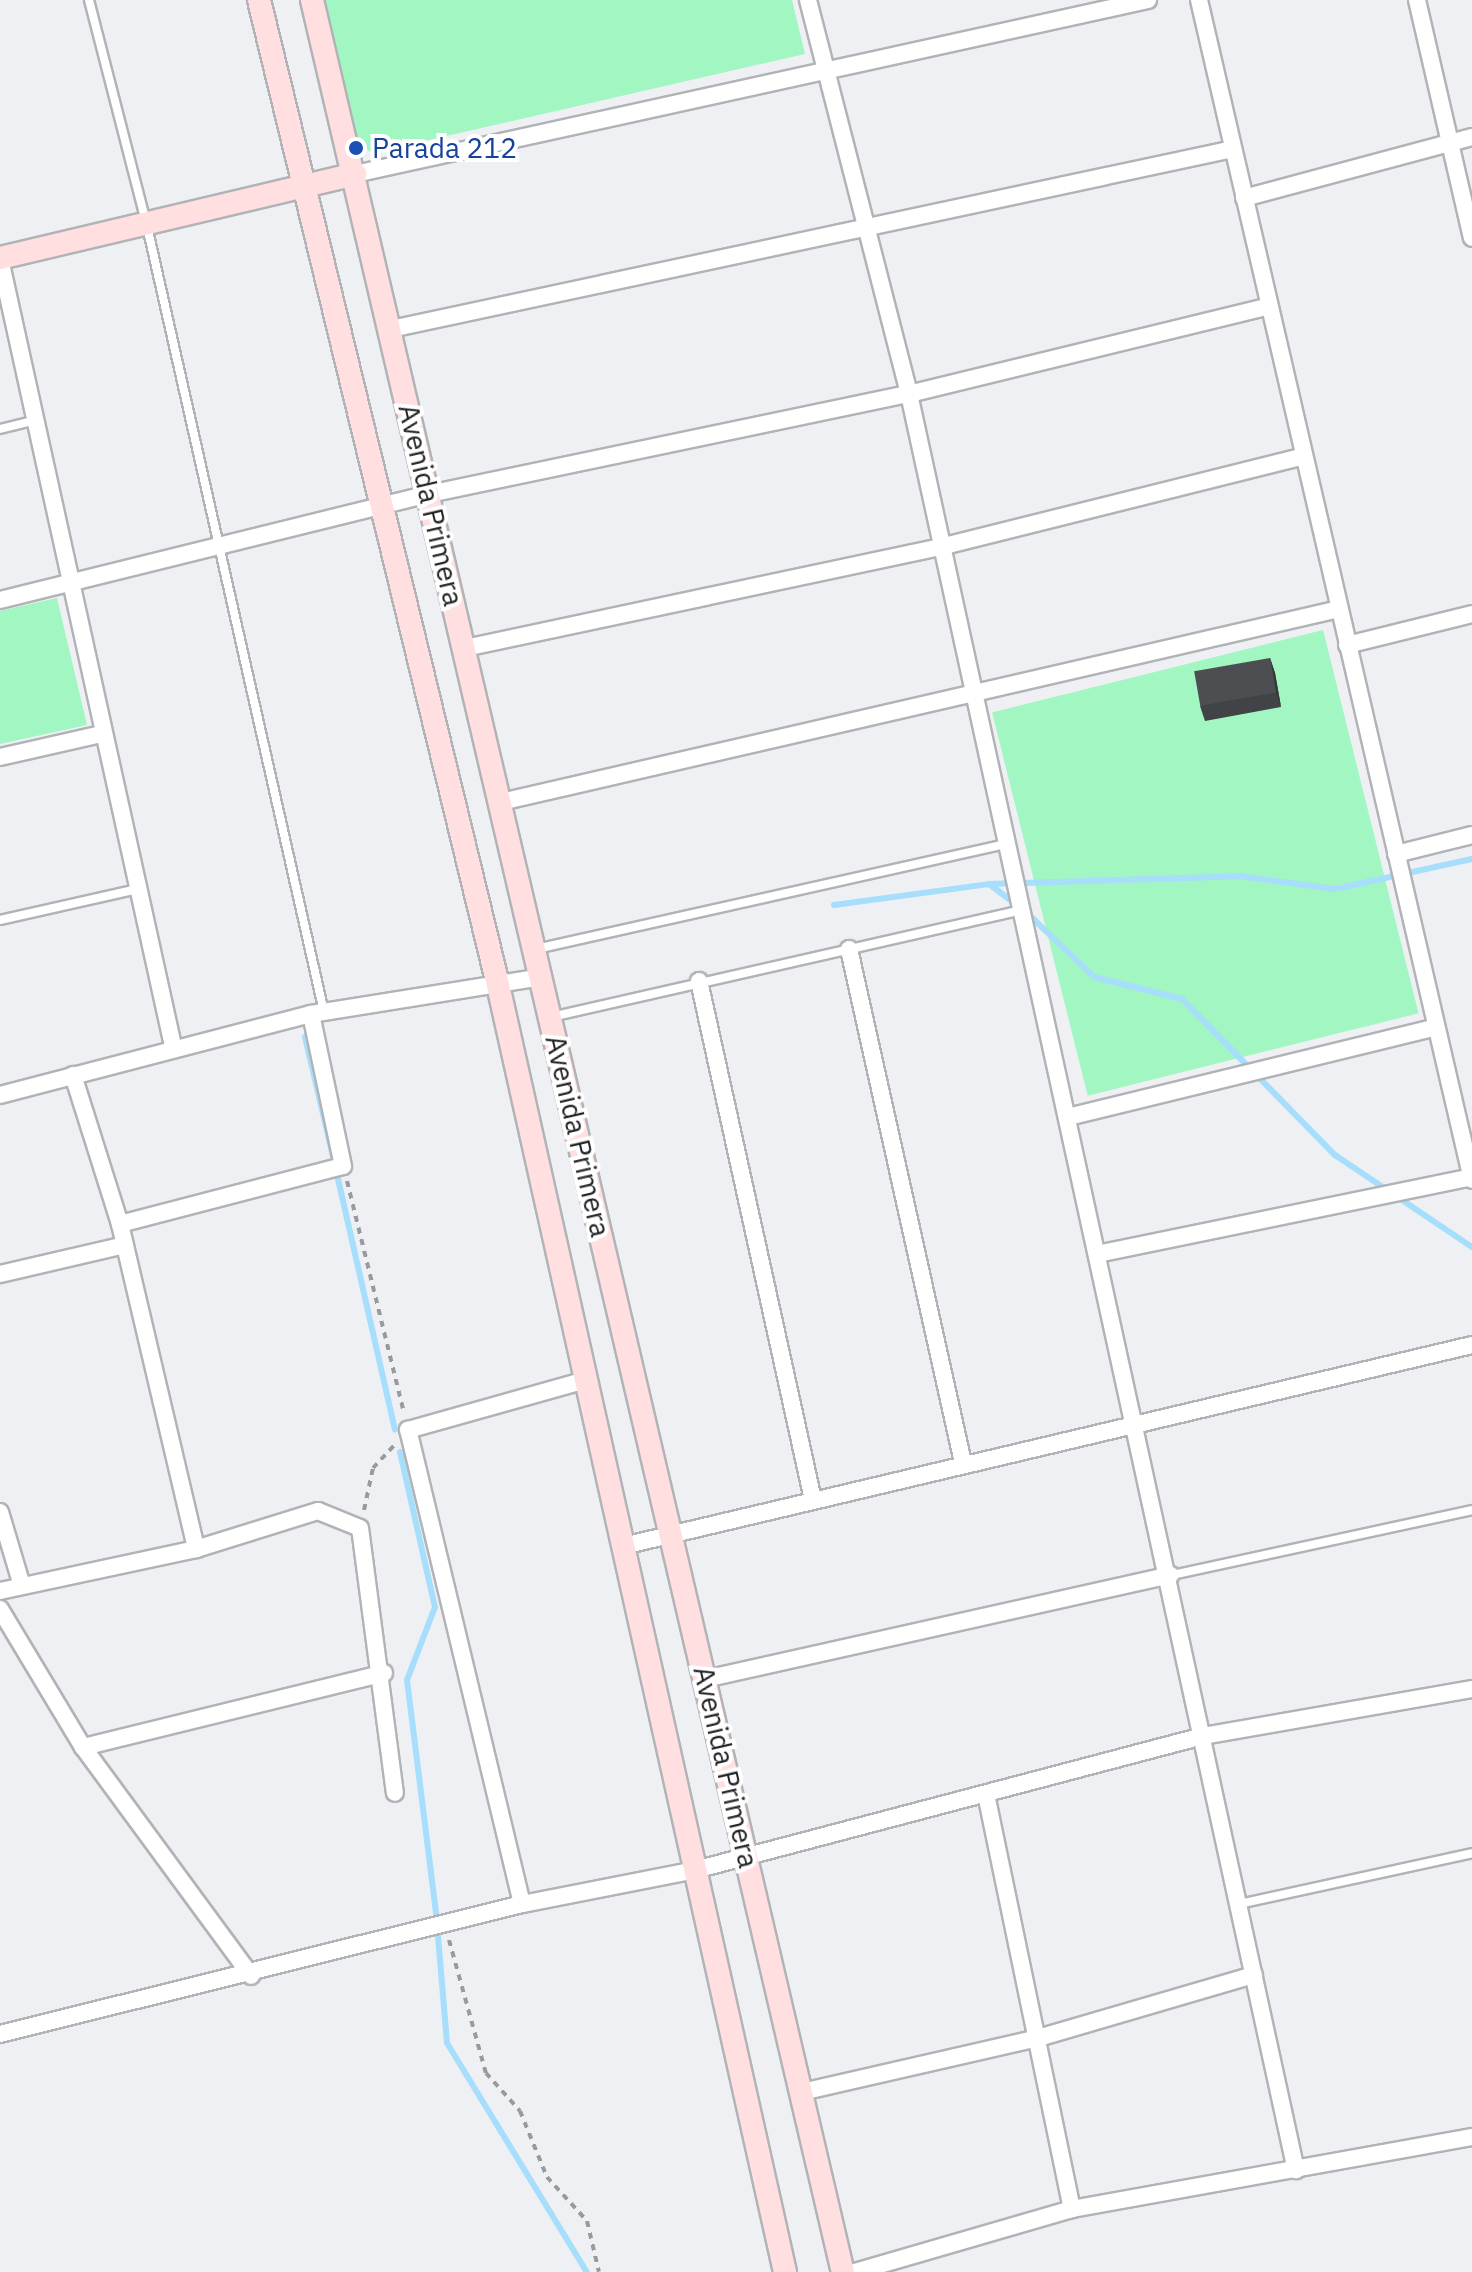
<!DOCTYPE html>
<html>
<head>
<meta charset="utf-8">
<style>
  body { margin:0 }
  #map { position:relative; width:1472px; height:2272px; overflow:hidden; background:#eef0f4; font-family:"IBM Plex Sans",sans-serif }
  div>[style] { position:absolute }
  .green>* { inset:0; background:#a2f6c2; transform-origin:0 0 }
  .stream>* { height:6px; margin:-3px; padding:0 3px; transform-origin:3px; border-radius:3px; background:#a6defc }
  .path>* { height:4px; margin-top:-2px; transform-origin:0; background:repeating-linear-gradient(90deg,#989a9d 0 6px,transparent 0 12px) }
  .roads { filter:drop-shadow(2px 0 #b1b3b6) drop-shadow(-2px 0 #b1b3b6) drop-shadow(0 2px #b1b3b6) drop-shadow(0 -2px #b1b3b6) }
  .lane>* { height:8px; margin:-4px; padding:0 4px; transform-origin:4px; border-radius:4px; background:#fff }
  .street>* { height:16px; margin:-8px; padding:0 8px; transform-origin:8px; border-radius:8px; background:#fff }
  .secondary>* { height:22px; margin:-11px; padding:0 11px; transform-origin:11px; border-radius:11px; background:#ffdfe0 }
  .wall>* { inset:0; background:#414346 }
  .shaded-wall>* { inset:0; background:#353739 }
  .building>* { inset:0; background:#4c4e51; transform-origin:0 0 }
  .dots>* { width:22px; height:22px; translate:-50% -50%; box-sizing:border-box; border:4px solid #fff; border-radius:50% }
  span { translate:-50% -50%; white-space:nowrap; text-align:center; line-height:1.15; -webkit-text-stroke:8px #fff; paint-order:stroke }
  .transit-label { font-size:28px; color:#164399 }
  .left { translate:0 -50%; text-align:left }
  .street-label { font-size:28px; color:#232325 }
</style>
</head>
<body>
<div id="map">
  <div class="green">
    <i style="clip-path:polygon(317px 0,792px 0,805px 54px,372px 153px,353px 140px)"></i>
    <i style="clip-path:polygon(57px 598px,87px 725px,0 744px,0 611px)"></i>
    <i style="left:1323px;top:630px;width:395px;height:341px;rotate:76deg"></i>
  </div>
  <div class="stream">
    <i style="left:989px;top:884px;width:250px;rotate:-1.8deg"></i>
    <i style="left:1239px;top:876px;width:97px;rotate:7.7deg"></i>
    <i style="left:1335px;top:889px;width:140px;rotate:-12.4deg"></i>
    <i style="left:834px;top:905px;width:156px;rotate:-7.7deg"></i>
    <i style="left:989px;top:884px;width:35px;rotate:37deg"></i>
    <i style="left:1026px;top:912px;width:94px;rotate:43.7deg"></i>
    <i style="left:1094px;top:977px;width:91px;rotate:14deg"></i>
    <i style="left:1182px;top:999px;width:219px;rotate:45.6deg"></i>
    <i style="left:1335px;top:1155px;width:165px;rotate:33.9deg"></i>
    <i style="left:305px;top:1037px;width:122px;rotate:76.8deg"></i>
    <i style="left:338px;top:1179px;width:257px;rotate:77.2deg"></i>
    <i style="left:400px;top:1452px;width:159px;rotate:77.3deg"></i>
    <i style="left:435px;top:1607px;width:78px;rotate:111deg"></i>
    <i style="left:407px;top:1680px;width:236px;rotate:82.9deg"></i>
    <i style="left:438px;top:1936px;width:107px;rotate:85.2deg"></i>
    <i style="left:447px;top:2043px;width:268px;rotate:58.6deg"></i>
  </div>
  <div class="path">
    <i style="left:347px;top:1181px;width:239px;rotate:76.2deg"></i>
    <i style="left:364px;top:1510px;width:43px;rotate:-77.9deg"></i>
    <i style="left:373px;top:1468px;width:33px;rotate:-47deg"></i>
    <i style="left:449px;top:1940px;width:138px;rotate:74.5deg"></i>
    <i style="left:486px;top:2073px;width:51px;rotate:48.2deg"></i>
    <i style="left:520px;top:2111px;width:71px;rotate:67.8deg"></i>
    <i style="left:547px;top:2177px;width:59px;rotate:47.7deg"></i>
    <i style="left:587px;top:2221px;width:52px;rotate:76.8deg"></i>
  </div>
  <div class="roads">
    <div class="lane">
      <i style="left:89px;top:0;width:233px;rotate:75.6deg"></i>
      <i style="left:147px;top:226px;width:806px;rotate:77.31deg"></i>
      <i style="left:0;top:429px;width:34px;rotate:-14deg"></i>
      <i style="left:0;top:920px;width:141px;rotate:-12.7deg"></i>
      <i style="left:536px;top:949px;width:483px;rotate:-12.6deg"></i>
      <i style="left:551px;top:1017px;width:483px;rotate:-12.8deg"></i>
      <i style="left:1172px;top:1575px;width:307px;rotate:-12.2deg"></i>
      <i style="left:1239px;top:1904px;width:239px;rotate:-12.3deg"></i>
    </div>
    <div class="street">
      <i style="left:808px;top:0;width:407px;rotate:75.6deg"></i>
      <i style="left:909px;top:394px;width:1818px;rotate:77.71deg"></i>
      <i style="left:1199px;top:0;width:1211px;rotate:76.97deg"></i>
      <i style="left:1417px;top:0;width:244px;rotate:77deg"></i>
      <i style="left:355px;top:174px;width:812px;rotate:-12.38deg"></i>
      <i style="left:1244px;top:198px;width:236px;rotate:-15deg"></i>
      <i style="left:0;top:259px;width:806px;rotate:77.6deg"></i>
      <i style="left:391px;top:329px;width:861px;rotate:-12.07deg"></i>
      <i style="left:0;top:600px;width:442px;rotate:-13.9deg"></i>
      <i style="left:429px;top:494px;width:490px;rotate:-11.8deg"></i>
      <i style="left:909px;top:394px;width:371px;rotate:-13.7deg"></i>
      <i style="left:1347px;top:645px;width:129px;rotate:-13.9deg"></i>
      <i style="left:465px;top:648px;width:486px;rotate:-12deg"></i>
      <i style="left:940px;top:547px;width:375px;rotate:-14deg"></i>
      <i style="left:0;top:757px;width:104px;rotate:-12.8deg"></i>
      <i style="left:501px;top:802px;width:860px;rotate:-12.97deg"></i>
      <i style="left:1396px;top:854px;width:78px;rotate:-14deg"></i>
      <i style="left:849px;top:949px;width:526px;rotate:77.49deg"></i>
      <i style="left:699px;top:981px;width:531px;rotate:77.61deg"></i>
      <i style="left:73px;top:1075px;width:156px;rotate:72.5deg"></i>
      <i style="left:120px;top:1224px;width:334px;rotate:76.8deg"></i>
      <i style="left:0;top:1095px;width:321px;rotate:-14.6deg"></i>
      <i style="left:311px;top:1014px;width:233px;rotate:-9.1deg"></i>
      <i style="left:1068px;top:1117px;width:375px;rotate:-13.7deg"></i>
      <i style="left:120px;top:1224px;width:230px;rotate:-14.6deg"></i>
      <i style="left:343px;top:1166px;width:155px;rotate:-101.9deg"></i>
      <i style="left:1097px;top:1254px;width:382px;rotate:-11.6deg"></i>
      <i style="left:0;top:1274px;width:128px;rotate:-13.1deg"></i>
      <i style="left:0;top:1512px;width:77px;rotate:73.4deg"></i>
      <i style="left:623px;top:1546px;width:872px;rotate:-13.32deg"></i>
      <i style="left:0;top:1591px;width:200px;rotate:-12.1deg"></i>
      <i style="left:196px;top:1549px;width:128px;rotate:-17.3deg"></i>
      <i style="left:318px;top:1511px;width:45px;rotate:22deg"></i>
      <i style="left:360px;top:1528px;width:267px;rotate:82.5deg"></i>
      <i style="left:0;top:1609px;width:161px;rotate:59deg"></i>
      <i style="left:83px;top:1747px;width:284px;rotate:53.7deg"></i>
      <i style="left:705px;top:1679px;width:477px;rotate:-12.6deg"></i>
      <i style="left:83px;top:1747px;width:310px;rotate:-13.8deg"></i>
      <i style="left:986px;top:1794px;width:424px;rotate:78.3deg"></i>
      <i style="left:522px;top:1904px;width:488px;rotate:-103.5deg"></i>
      <i style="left:408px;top:1430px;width:185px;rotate:-15.7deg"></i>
      <i style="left:0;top:2034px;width:538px;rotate:-13.98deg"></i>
      <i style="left:522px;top:1904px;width:176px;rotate:-11.1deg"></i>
      <i style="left:695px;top:1870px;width:525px;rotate:-14.78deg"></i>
      <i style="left:1203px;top:1736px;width:273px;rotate:-9.9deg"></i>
      <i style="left:802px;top:2092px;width:242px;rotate:-12.9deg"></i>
      <i style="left:1038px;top:2038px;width:225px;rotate:-16.3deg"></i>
      <i style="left:855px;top:2272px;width:226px;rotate:-16.2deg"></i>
      <i style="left:1072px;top:2209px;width:406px;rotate:-10.2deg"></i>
    </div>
    <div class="secondary">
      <i style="left:259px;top:0;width:1014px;rotate:76.36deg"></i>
      <i style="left:498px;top:985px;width:1319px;rotate:77.43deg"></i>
      <i style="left:312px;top:0;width:2333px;rotate:76.85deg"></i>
      <i style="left:0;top:258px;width:365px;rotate:-13.3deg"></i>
    </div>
  </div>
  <div class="wall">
    <i style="clip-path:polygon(1270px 658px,1275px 673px,1281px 707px,1205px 721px,1200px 706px)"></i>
  </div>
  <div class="shaded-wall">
    <i style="clip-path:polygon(1270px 658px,1275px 673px,1281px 707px,1276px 692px)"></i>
  </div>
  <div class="building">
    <i style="left:1270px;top:658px;width:35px;height:77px;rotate:80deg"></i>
  </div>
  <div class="dots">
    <i style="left:356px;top:148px;background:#1a4fb4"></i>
  </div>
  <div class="transit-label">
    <span class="left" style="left:372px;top:148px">Parada 212</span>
  </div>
  <div class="street-label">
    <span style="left:431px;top:505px;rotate:77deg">Avenida Primera</span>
    <span style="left:578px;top:1136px;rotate:77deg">Avenida Primera</span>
    <span style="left:726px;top:1767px;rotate:77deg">Avenida Primera</span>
  </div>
</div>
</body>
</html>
